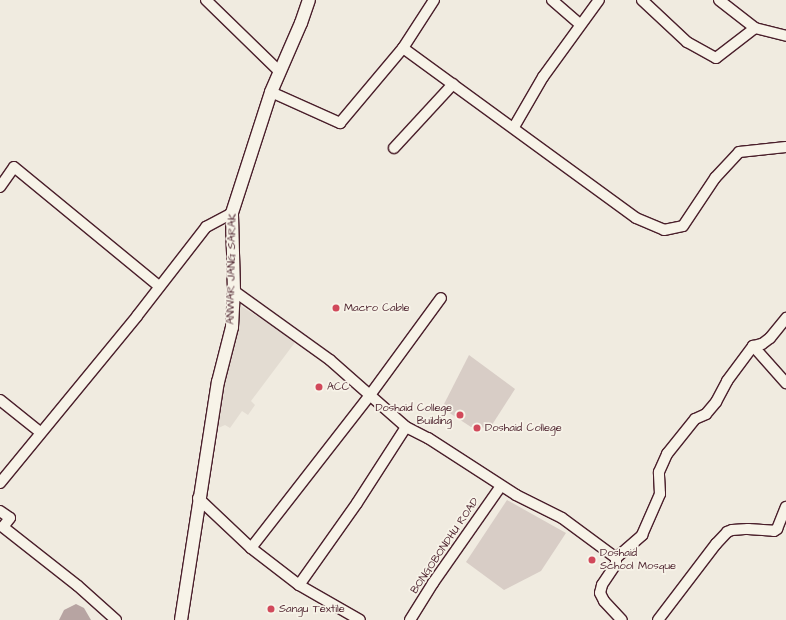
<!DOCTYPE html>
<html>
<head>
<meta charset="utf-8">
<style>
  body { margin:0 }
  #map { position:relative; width:786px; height:620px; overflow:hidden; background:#f0ebe0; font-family:"Architects Daughter",sans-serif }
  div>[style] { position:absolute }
  .built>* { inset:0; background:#e3dcd2 }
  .green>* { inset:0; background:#d8cdc6 }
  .water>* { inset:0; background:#b7a4a2 }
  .roads { filter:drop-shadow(1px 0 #4a1f2b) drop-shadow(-1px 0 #4a1f2b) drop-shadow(0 1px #4a1f2b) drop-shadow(0 -1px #4a1f2b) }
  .minor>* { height:10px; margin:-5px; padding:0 5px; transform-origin:5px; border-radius:5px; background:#f7f3e8 }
  .major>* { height:12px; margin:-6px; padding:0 6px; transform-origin:6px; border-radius:6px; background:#f7f3e8 }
  .dots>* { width:11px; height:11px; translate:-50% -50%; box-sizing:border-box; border:2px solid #f7f3e8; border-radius:50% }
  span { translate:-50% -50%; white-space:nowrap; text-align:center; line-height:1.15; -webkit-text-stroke:3.5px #f7f3e8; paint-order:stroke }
  .street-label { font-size:11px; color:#4a1f2b }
  .poi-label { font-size:11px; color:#4a1f2b }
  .left { translate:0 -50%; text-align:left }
  .right { translate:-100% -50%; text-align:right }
</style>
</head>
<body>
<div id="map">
  <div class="built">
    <i style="clip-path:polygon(233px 301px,296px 341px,251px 401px,255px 405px,248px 415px,242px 411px,230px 428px,225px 425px,214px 430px)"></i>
  </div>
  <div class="green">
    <i style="clip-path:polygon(469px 355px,515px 389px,490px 428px,471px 427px,442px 408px)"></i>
    <i style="clip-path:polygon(507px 500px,566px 533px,541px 571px,504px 590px,466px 562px)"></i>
  </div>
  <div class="water">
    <i style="clip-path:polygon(76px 604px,84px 608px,91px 620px,59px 620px,64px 610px)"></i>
  </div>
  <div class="roads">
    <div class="minor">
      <i style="left:206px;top:0;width:103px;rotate:44.2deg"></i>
      <i style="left:552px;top:0;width:37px;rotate:41deg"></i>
      <i style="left:642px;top:0;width:62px;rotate:43deg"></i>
      <i style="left:687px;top:42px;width:33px;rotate:29deg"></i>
      <i style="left:716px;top:58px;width:49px;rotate:-37.6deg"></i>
      <i style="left:719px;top:0;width:46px;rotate:37.9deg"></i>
      <i style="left:755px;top:28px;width:32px;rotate:14deg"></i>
      <i style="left:403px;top:48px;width:288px;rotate:36.1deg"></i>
      <i style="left:636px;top:218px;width:30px;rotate:23deg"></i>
      <i style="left:664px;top:230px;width:19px;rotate:-12deg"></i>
      <i style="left:683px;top:226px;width:58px;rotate:-56.3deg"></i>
      <i style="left:715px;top:178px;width:35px;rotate:-47deg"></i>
      <i style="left:739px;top:152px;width:47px;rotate:-6.1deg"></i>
      <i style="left:271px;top:92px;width:76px;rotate:24.2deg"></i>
      <i style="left:340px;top:123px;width:98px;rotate:-50deg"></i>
      <i style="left:403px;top:48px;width:57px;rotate:-57.1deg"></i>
      <i style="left:514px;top:127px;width:58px;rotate:-59.9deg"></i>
      <i style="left:543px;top:77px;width:95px;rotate:-54deg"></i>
      <i style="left:394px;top:148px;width:87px;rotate:-47.3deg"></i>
      <i style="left:0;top:187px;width:24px;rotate:-55deg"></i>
      <i style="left:14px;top:167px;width:188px;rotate:39.4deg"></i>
      <i style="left:234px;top:291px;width:118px;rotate:35.7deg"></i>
      <i style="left:330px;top:360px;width:101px;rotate:41.4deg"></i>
      <i style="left:406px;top:427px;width:25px;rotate:27deg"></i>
      <i style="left:428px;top:438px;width:105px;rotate:32.9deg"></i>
      <i style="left:516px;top:495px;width:51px;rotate:26.6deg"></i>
      <i style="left:562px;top:518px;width:67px;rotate:36.5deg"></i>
      <i style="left:753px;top:346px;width:50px;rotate:48.3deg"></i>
      <i style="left:0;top:400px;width:51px;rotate:38.7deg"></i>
      <i style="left:0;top:483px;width:216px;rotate:-50.6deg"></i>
      <i style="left:137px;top:316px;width:113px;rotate:-52.2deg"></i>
      <i style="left:206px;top:227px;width:30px;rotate:-28deg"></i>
      <i style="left:198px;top:498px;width:73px;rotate:43.3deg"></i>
      <i style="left:251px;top:548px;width:61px;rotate:37.6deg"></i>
      <i style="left:299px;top:585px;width:70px;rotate:29.8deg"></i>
      <i style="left:0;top:511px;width:12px;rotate:35deg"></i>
      <i style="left:10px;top:518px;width:11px;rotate:128deg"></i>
      <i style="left:3px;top:527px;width:95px;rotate:38.2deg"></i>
      <i style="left:78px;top:586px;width:51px;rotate:41.8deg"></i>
      <i style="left:251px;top:548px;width:194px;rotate:-52.1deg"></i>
      <i style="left:370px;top:395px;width:120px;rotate:-53.8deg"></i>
      <i style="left:616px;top:558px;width:35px;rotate:-41deg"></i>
      <i style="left:642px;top:535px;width:45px;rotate:-66.3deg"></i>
      <i style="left:660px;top:494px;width:22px;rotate:-93deg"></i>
      <i style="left:659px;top:472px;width:20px;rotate:-66deg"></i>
      <i style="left:667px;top:454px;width:45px;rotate:-51.3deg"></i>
      <i style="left:695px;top:419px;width:12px;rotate:-24deg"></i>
      <i style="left:706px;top:414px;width:16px;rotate:-50deg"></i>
      <i style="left:716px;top:402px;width:24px;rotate:-62deg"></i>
      <i style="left:727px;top:381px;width:44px;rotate:-53.4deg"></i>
      <i style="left:753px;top:346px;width:9px;rotate:-13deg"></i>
      <i style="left:762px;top:344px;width:10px;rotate:-37deg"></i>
      <i style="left:770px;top:338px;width:26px;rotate:-51deg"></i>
      <i style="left:616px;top:558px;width:6px;rotate:90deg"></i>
      <i style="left:616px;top:564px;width:25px;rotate:124deg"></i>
      <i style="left:602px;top:585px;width:8px;rotate:104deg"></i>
      <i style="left:600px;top:593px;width:9px;rotate:63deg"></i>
      <i style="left:604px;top:601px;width:26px;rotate:47deg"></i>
      <i style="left:299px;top:585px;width:100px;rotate:-54.7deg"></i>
      <i style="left:357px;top:503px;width:90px;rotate:-57.2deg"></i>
      <i style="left:410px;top:620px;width:44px;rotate:-58.1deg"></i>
      <i style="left:433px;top:583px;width:118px;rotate:-55deg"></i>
      <i style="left:658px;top:620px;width:96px;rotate:-52.7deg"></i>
      <i style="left:716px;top:544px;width:16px;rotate:-47deg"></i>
      <i style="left:727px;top:532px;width:5px;rotate:-22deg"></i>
      <i style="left:732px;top:530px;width:16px;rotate:-4deg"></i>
      <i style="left:748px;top:529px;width:26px;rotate:4deg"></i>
      <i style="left:774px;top:531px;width:4px;rotate:-34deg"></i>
      <i style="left:777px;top:529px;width:24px;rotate:-68deg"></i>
    </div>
    <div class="major">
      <i style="left:181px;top:620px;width:241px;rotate:-81.2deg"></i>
      <i style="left:218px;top:382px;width:57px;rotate:-75.7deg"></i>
      <i style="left:232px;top:327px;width:36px;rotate:-87deg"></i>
      <i style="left:234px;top:291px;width:78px;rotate:-91.5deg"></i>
      <i style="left:232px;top:213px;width:127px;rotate:-72.1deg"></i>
      <i style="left:271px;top:92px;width:75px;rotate:-66.5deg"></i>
      <i style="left:301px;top:23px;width:24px;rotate:-71deg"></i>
    </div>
  </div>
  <div class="dots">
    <i style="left:336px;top:308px;background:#d1495b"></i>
    <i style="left:319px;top:387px;background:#d1495b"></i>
    <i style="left:460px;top:415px;background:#d1495b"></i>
    <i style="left:477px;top:428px;background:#d1495b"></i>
    <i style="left:592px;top:560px;background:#d1495b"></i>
    <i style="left:271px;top:609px;background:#d1495b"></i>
  </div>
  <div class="street-label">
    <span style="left:232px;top:269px;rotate:-89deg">ANWAR JANG SARAK</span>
    <span style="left:445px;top:546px;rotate:-56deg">BONGOBONDHU ROAD</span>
  </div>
  <div class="poi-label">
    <span class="left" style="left:344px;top:308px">Macro Cable</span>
    <span class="left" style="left:327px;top:387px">ACC</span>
    <span class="right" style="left:452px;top:415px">Doshaid College<br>Building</span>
    <span class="left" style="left:485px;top:428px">Doshaid College</span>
    <span class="left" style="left:600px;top:560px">Doshaid<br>School Mosque</span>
    <span class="left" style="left:279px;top:609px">Sangu Textile</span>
  </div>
</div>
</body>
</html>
